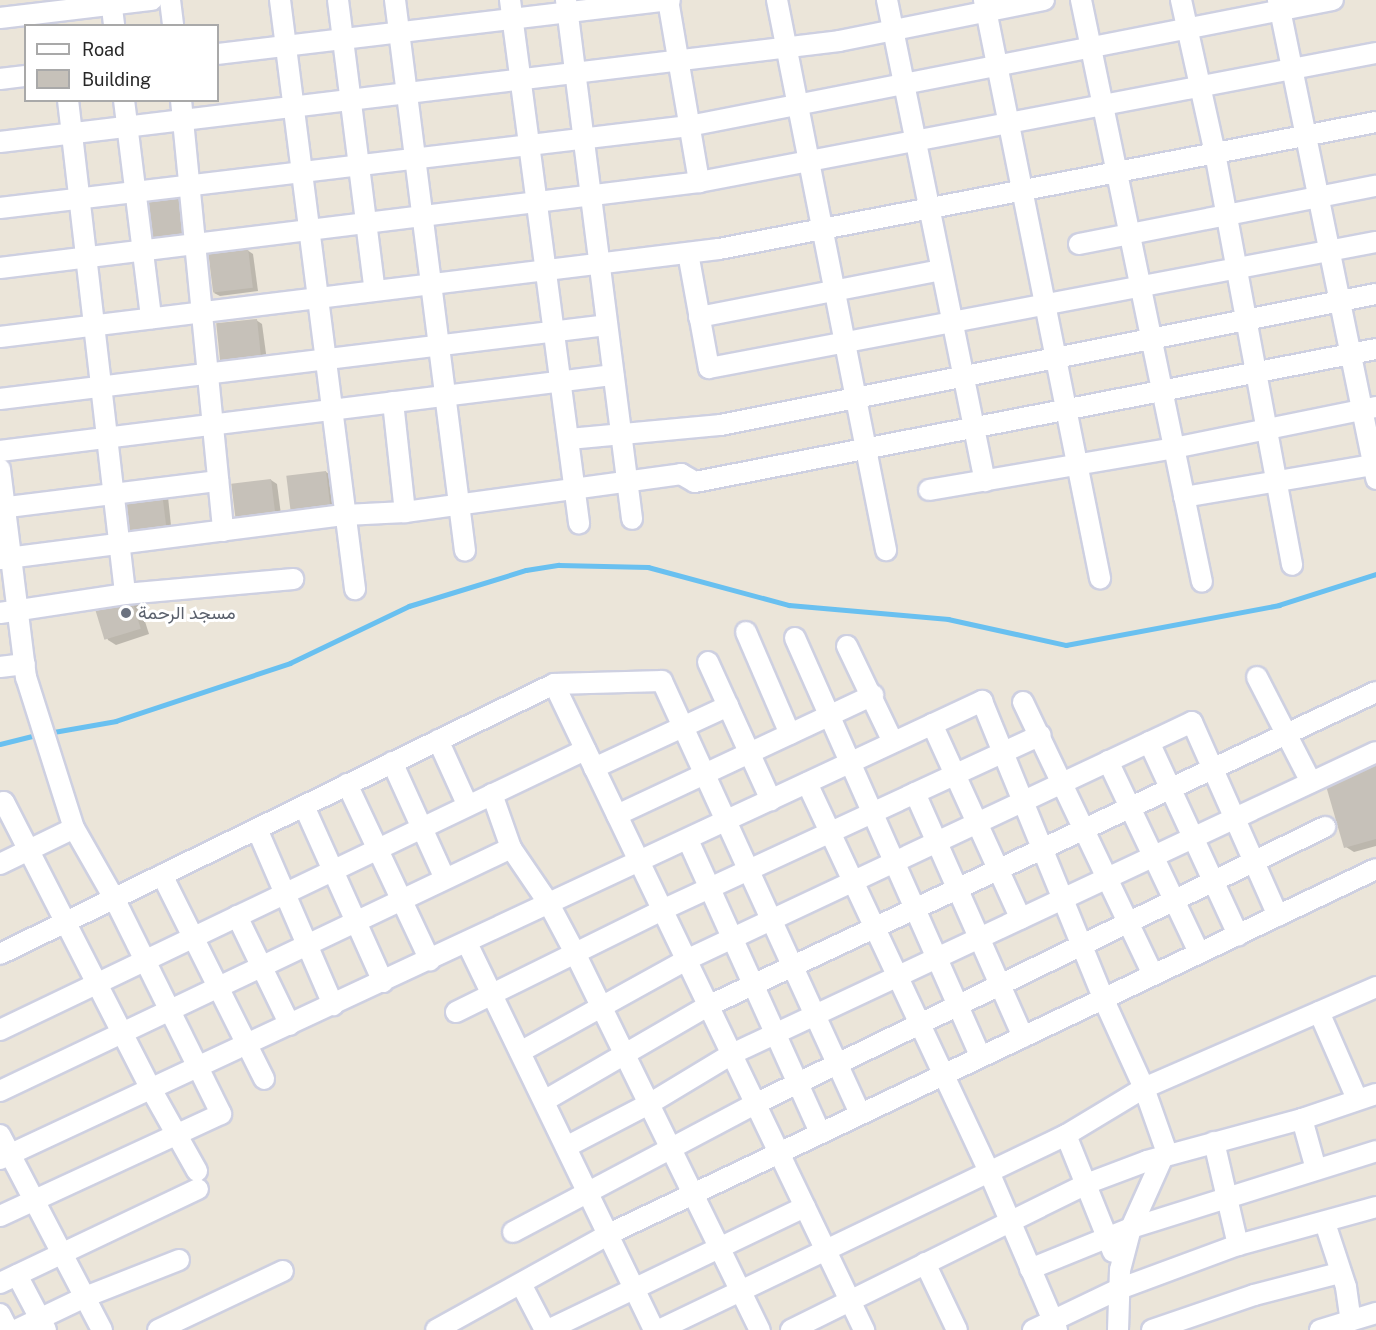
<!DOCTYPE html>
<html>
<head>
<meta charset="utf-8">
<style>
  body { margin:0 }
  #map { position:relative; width:1376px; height:1330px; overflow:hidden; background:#ebe5d9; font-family:"Public Sans",Vazirmatn,sans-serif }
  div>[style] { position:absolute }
  .shadow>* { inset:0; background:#0003 }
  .stream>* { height:4.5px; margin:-2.25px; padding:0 2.25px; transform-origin:2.25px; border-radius:2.25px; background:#69c0f0 }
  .building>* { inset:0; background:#c6c1b9; transform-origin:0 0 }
  .roads { filter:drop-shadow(2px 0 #ced0e1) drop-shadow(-2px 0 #ced0e1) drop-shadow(0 2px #ced0e1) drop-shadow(0 -2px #ced0e1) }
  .minor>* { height:20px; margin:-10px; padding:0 10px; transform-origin:10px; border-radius:10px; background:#fff }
  .dots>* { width:16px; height:16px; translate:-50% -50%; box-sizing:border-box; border:3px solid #fff; border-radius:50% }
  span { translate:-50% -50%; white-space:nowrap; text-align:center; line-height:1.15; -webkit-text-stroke:6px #fff; paint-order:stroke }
  .worship-label { font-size:18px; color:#5b616d }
  .left { translate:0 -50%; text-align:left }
  .legend { position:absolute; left:24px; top:24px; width:195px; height:78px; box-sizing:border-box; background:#fff; border:2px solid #a9a9a9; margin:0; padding:8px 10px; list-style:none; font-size:18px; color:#282828 }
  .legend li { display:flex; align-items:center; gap:12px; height:30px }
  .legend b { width:30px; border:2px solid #a9a9a9 }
</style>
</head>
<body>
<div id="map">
  <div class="shadow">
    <i style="clip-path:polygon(144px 201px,192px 237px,155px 242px,148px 238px)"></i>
    <i style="clip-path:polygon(247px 250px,253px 254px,258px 291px,220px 296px,214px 293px)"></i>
    <i style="clip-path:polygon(256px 320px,262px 324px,267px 361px,229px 366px)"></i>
    <i style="clip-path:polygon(326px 472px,332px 476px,337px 514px,292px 515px)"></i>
    <i style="clip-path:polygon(271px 480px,277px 484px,282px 522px,244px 527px)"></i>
    <i style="clip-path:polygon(168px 497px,172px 535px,124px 498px)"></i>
    <i style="clip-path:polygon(131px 601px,140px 606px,149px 634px,116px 645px,108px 640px,98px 613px)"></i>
    <i style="clip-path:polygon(1376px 765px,1376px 846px,1354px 852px,1346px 847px)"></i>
  </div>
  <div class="stream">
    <i style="left:48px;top:733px;width:69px;rotate:-10deg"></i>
    <i style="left:116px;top:721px;width:183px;rotate:-18.4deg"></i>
    <i style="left:290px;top:663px;width:132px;rotate:-25.6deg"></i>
    <i style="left:409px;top:606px;width:122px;rotate:-17.1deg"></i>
    <i style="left:526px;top:570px;width:33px;rotate:-9deg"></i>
    <i style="left:559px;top:565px;width:89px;rotate:1.3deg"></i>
    <i style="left:648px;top:567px;width:146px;rotate:15.1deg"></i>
    <i style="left:789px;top:605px;width:160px;rotate:5deg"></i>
    <i style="left:948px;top:619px;width:121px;rotate:12.4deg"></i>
    <i style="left:1066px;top:645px;width:217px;rotate:-10.6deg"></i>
    <i style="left:1279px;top:605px;width:102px;rotate:-17.7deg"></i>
    <i style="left:0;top:744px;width:41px;rotate:-14deg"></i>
  </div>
  <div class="building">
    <i style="left:182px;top:194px;width:40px;height:40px;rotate:83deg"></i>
    <i style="left:248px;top:248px;width:40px;height:40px;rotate:83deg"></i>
    <i style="left:257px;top:319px;width:39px;height:41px;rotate:84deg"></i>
    <i style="left:326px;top:471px;width:40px;height:40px;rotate:83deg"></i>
    <i style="left:271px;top:479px;width:40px;height:40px;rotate:83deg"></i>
    <i style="left:162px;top:492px;width:40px;height:40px;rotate:83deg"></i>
    <i style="left:132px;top:600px;width:30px;height:38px;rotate:73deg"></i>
    <i style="clip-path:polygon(1376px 764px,1376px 839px,1344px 848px,1324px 779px)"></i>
  </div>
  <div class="roads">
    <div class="minor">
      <i style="left:111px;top:0;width:26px;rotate:83deg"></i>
      <i style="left:170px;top:0;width:26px;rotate:83deg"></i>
      <i style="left:280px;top:0;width:594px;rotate:82.74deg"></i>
      <i style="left:338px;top:0;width:293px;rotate:82.8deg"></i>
      <i style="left:395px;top:0;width:555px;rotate:82.76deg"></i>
      <i style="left:510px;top:0;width:528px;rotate:82.48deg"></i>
      <i style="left:566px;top:0;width:523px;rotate:82.75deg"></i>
      <i style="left:668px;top:0;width:185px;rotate:80.3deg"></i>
      <i style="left:777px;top:0;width:561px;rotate:78.79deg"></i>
      <i style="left:887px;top:0;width:491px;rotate:78.5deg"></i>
      <i style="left:984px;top:0;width:590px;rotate:78.65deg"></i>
      <i style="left:1081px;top:0;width:594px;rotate:78.26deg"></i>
      <i style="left:1181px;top:0;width:157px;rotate:77.5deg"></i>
      <i style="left:1215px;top:153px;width:419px;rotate:79.4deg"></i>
      <i style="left:1278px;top:0;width:489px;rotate:78.4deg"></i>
      <i style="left:0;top:18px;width:153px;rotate:-6.8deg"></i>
      <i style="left:218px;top:54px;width:455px;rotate:-6.8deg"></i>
      <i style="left:0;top:79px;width:26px;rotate:-7deg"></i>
      <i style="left:68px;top:100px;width:497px;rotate:83.4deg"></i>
      <i style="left:124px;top:100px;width:220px;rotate:82.9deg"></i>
      <i style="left:181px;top:100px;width:433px;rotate:84.4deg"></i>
      <i style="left:0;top:142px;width:845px;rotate:-6.86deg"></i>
      <i style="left:839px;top:41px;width:209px;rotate:-11.3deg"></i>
      <i style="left:0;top:208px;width:694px;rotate:-6.79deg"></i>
      <i style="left:689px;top:126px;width:656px;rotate:-11.07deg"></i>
      <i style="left:1079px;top:244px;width:303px;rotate:-11.1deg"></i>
      <i style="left:688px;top:253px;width:117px;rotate:79.7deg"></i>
      <i style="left:709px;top:368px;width:679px;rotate:-10.7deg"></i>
      <i style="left:0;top:268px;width:704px;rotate:-7.01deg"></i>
      <i style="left:699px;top:182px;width:689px;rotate:-10.79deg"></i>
      <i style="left:699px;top:317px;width:246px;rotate:-11deg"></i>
      <i style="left:0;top:337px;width:724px;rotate:-6.98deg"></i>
      <i style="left:719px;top:249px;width:669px;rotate:-10.94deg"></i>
      <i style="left:0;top:399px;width:611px;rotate:-6.95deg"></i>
      <i style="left:393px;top:402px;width:111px;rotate:83.8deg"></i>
      <i style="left:569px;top:439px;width:153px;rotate:-5.3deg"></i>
      <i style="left:721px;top:425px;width:668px;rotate:-11.31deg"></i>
      <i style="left:0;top:451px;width:618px;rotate:-7.07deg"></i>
      <i style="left:0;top:469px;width:210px;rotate:82.9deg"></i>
      <i style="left:26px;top:677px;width:158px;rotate:72.4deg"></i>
      <i style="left:74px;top:828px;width:81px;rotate:60.3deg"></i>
      <i style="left:114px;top:898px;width:241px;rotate:63.6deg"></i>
      <i style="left:221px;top:1114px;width:243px;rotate:155.2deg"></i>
      <i style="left:929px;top:490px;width:249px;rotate:-9.7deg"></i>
      <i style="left:1174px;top:448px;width:206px;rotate:-11.5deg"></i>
      <i style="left:1184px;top:497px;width:192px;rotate:-9.6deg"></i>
      <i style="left:0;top:508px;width:220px;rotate:-7.1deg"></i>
      <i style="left:0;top:559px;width:348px;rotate:-7.3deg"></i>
      <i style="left:345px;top:515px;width:60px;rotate:-2.9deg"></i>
      <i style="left:405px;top:512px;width:279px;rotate:-7.8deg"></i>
      <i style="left:681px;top:474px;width:16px;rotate:30deg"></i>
      <i style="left:695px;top:482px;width:694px;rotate:-11.05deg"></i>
      <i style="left:0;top:613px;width:126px;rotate:-8.6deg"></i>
      <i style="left:125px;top:594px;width:169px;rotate:-5.1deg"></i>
      <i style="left:746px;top:632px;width:111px;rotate:66.7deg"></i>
      <i style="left:795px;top:638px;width:457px;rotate:66.1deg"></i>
      <i style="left:847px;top:646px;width:106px;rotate:64.4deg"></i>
      <i style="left:708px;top:662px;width:152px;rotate:65.5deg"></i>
      <i style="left:0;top:667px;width:25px;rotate:-7deg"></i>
      <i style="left:1257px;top:677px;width:118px;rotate:62.8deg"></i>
      <i style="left:554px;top:684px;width:717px;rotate:64.36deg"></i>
      <i style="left:1023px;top:702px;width:302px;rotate:64.5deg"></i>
      <i style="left:932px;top:724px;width:214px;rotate:65.5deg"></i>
      <i style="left:438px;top:740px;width:72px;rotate:65.6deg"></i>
      <i style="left:1149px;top:742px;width:213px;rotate:65.2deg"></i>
      <i style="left:1108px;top:761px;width:212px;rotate:64.6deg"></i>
      <i style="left:392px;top:762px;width:128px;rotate:65.6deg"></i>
      <i style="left:594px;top:768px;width:148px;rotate:-24.8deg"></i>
      <i style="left:807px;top:783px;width:429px;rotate:64.9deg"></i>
      <i style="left:989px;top:1172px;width:172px;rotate:66.7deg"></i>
      <i style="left:347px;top:784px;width:195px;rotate:64.8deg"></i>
      <i style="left:915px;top:793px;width:267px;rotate:66.1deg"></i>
      <i style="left:492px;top:794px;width:57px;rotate:70.6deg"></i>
      <i style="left:511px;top:848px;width:68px;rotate:55.8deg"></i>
      <i style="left:549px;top:904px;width:55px;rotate:62deg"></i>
      <i style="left:575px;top:953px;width:420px;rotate:63.9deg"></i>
      <i style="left:0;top:804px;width:4px;rotate:-27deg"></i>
      <i style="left:4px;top:802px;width:322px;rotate:62.9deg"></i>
      <i style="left:151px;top:1089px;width:94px;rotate:60.7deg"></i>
      <i style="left:304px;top:806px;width:193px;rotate:65.8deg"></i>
      <i style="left:617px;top:815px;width:283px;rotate:-25.1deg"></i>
      <i style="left:257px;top:829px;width:192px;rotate:66.6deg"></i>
      <i style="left:688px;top:840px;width:320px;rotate:65.7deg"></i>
      <i style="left:0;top:864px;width:82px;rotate:-25.9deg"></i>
      <i style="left:162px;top:875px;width:228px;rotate:63.4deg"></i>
      <i style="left:237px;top:916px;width:121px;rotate:64.1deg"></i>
      <i style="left:467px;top:943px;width:430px;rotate:64.2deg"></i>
      <i style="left:0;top:954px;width:616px;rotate:-25.98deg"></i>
      <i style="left:554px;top:684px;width:108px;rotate:-1.6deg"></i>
      <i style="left:662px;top:681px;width:475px;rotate:65.4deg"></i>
      <i style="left:456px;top:1012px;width:230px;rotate:-26.3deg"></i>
      <i style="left:662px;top:910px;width:417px;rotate:-24.8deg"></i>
      <i style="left:1319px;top:1012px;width:95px;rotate:66.4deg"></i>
      <i style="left:0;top:1030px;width:649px;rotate:-25.58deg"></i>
      <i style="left:520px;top:1052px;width:190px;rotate:-29deg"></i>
      <i style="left:686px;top:960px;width:559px;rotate:-25.19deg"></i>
      <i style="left:1192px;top:722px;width:212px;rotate:66.1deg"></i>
      <i style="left:0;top:1091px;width:566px;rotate:-25.43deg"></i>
      <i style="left:544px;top:1101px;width:190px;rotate:-30.1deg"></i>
      <i style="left:708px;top:1006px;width:738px;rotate:-25.18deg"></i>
      <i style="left:1302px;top:1119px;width:52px;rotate:74.4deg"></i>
      <i style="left:0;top:1135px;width:220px;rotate:62.4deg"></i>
      <i style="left:1066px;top:1135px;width:126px;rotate:68.1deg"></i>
      <i style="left:1214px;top:1142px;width:106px;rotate:76.9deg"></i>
      <i style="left:566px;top:1147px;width:93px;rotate:-27.4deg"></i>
      <i style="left:649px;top:1104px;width:97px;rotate:-31.1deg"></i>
      <i style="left:732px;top:1054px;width:711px;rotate:-25.12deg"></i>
      <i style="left:0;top:1159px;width:1084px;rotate:-25deg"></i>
      <i style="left:982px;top:701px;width:321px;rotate:67.8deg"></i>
      <i style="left:1103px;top:998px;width:99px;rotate:65.5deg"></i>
      <i style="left:1144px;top:1088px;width:66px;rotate:70.5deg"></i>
      <i style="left:1166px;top:1150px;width:85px;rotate:114.2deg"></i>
      <i style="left:1131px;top:1228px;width:43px;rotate:104.7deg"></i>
      <i style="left:1120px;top:1270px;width:60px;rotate:91.9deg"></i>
      <i style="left:1325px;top:1223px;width:67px;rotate:71.8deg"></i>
      <i style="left:1346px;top:1287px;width:34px;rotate:82deg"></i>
      <i style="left:513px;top:1232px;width:274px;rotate:-27.9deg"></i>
      <i style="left:755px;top:1104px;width:634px;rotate:-25.92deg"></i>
      <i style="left:925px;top:1263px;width:74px;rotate:64.5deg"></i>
      <i style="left:1030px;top:1269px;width:109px;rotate:-22.1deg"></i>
      <i style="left:1131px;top:1228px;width:257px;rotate:-17.4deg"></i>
      <i style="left:17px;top:1275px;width:62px;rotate:62.2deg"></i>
      <i style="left:0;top:1283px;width:219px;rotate:-25.4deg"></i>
      <i style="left:521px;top:1284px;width:52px;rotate:62.4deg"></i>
      <i style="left:0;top:1314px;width:18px;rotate:63deg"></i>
      <i style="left:16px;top:1330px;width:76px;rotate:-25.6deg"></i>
      <i style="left:85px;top:1297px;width:101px;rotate:-21.5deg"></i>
      <i style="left:158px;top:1330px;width:138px;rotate:-25.3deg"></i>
      <i style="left:436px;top:1330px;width:198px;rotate:-29deg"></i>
      <i style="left:609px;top:1234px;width:849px;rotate:-25.45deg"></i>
      <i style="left:548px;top:1330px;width:285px;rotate:-25.6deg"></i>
      <i style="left:659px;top:1330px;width:451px;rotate:-25.6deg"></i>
      <i style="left:1066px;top:1135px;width:91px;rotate:-31.1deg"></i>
      <i style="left:1144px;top:1088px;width:253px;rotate:-23.5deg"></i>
      <i style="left:791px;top:1330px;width:329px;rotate:-26.3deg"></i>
      <i style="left:1086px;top:1184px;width:65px;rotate:-20.7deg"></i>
      <i style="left:1147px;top:1161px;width:161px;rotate:-15.2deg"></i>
      <i style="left:1302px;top:1119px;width:78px;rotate:-18.7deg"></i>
      <i style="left:1033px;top:1330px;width:95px;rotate:-25.5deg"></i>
      <i style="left:1119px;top:1289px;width:127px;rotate:-20.3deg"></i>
      <i style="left:1238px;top:1245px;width:143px;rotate:-15.4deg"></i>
      <i style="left:1152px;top:1330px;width:108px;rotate:-18.9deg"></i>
      <i style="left:1254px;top:1295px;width:88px;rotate:-14.5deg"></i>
      <i style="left:1320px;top:1330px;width:59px;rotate:-16.9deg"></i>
    </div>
  </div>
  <div class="dots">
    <i style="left:126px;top:613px;background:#6b7280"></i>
  </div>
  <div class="worship-label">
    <span class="left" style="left:138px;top:613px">مسجد الرحمة</span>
  </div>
  <ul class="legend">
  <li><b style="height:8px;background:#fff"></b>Road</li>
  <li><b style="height:16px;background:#c6c1b9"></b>Building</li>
  </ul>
</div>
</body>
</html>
